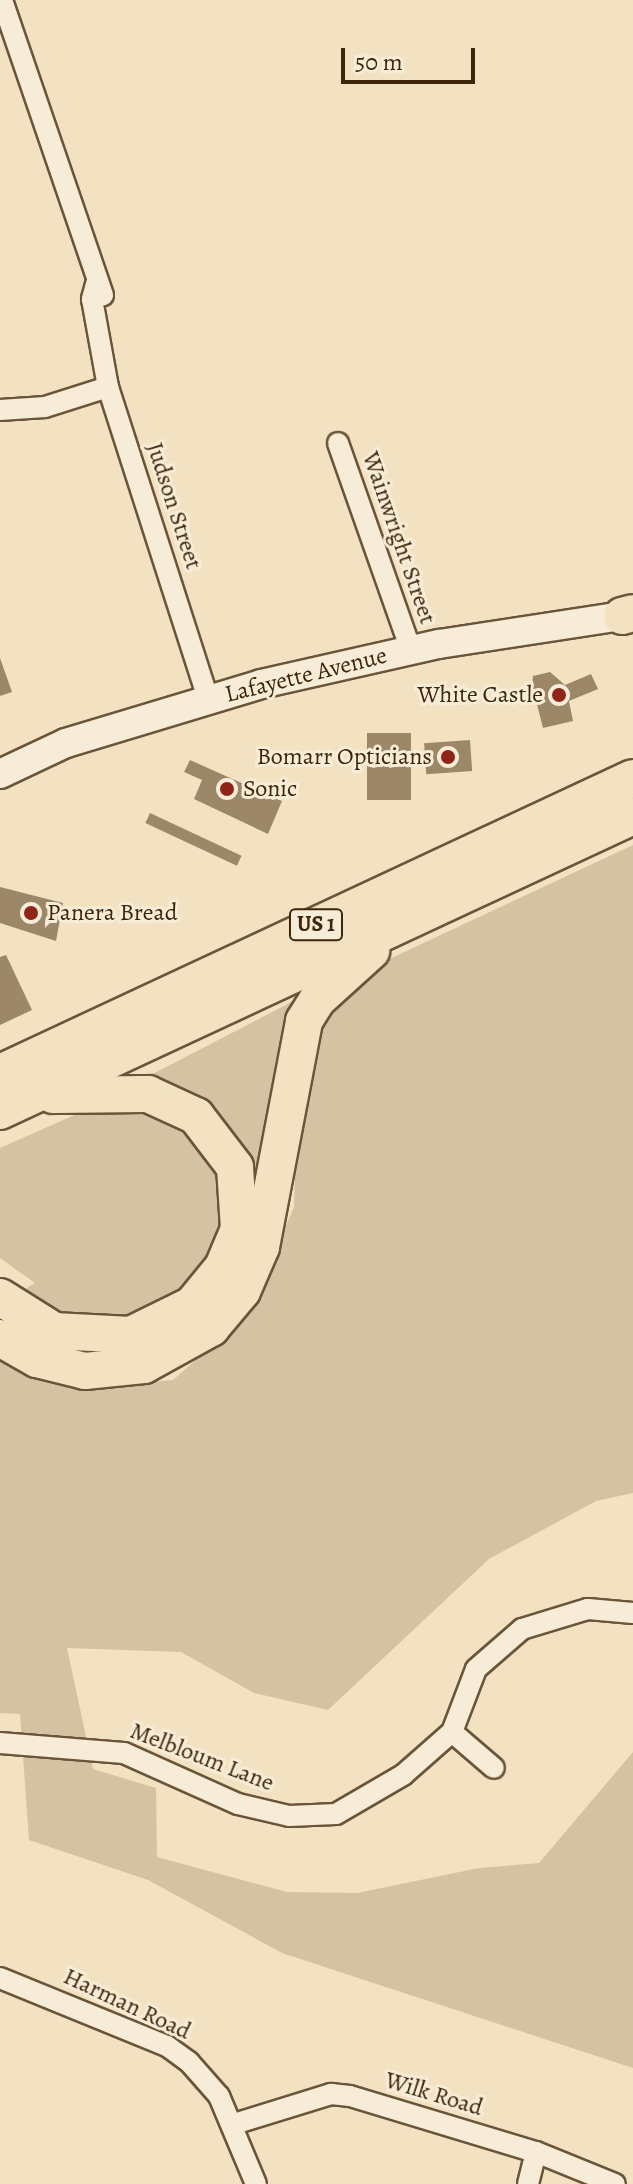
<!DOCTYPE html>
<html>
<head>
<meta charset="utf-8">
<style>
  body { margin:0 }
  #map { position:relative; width:633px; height:2184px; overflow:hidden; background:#f3e2c1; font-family:Alegreya,serif }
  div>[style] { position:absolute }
  .green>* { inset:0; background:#d4c2a2 }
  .building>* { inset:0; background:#9c8869; transform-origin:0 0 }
  .roads { filter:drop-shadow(2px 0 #6a5538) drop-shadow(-2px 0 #6a5538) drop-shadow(0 2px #6a5538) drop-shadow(0 -2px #6a5538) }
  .street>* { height:20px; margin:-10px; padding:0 10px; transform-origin:10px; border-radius:10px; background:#f7ecd7 }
  .secondary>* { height:28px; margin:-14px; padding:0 14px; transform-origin:14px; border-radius:14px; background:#f7ecd7 }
  .highway>* { height:36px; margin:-18px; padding:0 18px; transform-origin:18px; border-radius:18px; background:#f3e2c1 }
  .dots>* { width:22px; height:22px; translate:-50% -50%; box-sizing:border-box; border:4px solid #f7ecd7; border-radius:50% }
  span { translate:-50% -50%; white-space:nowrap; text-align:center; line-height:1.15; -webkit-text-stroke:6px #f7ecd7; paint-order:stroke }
  .shield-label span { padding:2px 6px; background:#f7ecd7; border:2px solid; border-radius:6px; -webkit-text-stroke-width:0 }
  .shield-label { font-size:22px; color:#3d260a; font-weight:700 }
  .street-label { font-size:24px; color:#3d260a }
  .poi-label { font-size:24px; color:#3d260a }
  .right { translate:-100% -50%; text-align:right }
  .left { translate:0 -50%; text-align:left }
  .scale { position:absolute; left:341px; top:48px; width:134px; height:36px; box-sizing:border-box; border:4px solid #3d260a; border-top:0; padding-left:10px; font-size:24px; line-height:28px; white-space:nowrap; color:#3d260a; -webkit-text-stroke:6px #f7ecd7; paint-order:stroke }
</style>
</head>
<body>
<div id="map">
  <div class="green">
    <i style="clip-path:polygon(633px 845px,633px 1493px,596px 1501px,489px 1559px,328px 1710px,254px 1693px,181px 1652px,67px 1648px,93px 1769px,156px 1788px,157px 1857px,287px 1892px,357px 1893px,479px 1868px,539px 1863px,633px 1752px,633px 2068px,282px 1953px,148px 1880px,29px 1840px,20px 1714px,0 1713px,0 1359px,71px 1388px,173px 1380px,248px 1314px,294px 1207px,297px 1106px,330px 997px,368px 969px)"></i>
    <i style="clip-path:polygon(305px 995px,254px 1215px,246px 1167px,139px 1081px)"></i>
    <i style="clip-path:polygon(95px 1106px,169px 1112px,225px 1166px,220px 1249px,174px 1302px,109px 1326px,66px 1322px,19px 1293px,35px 1283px,0 1258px,0 1148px)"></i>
  </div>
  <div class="building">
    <i style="clip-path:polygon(0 658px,12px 692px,0 696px)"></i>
    <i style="clip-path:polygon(550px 672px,565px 685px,591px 674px,598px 689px,569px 701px,573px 721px,543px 728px,532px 685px,533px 676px)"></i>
    <i style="left:367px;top:733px;width:44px;height:67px"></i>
    <i style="left:470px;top:740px;width:31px;height:46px;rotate:86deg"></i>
    <i style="clip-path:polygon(190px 760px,282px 801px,268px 834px,194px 799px,202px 780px,184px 772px)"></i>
    <i style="left:150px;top:813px;width:101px;height:11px;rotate:25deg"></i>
    <i style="clip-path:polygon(0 887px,63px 903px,56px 941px,0 923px)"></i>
    <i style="clip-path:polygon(6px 955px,32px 1010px,0 1025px,0 957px)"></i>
  </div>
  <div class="roads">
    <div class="street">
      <i style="left:2px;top:0;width:312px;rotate:71.1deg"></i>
      <i style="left:96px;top:284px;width:16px;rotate:105deg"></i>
      <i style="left:92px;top:299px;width:89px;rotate:79.7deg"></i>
      <i style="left:108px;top:387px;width:328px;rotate:72.2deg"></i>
      <i style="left:0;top:410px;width:45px;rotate:-3.8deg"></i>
      <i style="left:45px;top:407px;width:66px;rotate:-17.6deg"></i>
      <i style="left:338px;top:443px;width:219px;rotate:70.6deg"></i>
      <i style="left:452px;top:1732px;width:55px;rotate:40.6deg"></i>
      <i style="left:0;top:1743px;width:124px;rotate:4.6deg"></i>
      <i style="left:124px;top:1753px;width:125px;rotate:24.1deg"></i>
      <i style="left:238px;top:1804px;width:52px;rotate:13.2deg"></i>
      <i style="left:289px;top:1816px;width:47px;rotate:-2.4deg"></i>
      <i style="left:336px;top:1814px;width:78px;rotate:-30.2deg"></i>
      <i style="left:403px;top:1775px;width:65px;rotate:-41.3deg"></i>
      <i style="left:452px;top:1732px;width:67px;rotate:-69.1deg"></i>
      <i style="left:476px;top:1669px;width:61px;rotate:-41deg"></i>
      <i style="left:522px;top:1629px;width:69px;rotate:-16.9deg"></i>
      <i style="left:588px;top:1609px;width:45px;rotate:5.1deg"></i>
      <i style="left:0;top:1978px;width:180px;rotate:22.2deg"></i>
      <i style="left:167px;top:2046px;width:27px;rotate:36deg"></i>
      <i style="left:189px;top:2062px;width:45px;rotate:48.6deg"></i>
      <i style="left:219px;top:2096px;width:95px;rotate:67.2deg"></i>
      <i style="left:234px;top:2124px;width:102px;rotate:-17.2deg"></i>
      <i style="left:331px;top:2094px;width:19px;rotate:6deg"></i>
      <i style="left:350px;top:2096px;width:194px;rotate:16.8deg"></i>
      <i style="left:536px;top:2152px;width:85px;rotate:22.1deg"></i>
      <i style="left:528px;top:2184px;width:33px;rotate:-76deg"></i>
    </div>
    <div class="secondary">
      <i style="left:0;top:774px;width:73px;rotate:-25.2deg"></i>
      <i style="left:66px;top:743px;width:204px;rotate:-16.8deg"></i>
      <i style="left:261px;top:684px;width:182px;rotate:-12.7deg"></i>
      <i style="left:439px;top:644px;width:185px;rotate:-8.7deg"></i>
    </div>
    <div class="highway">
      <i style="left:622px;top:616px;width:11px;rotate:-15deg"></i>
      <i style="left:0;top:1073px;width:698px;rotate:-24.99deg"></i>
      <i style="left:0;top:1111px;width:698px;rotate:-24.99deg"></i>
      <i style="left:0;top:1297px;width:64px;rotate:32.2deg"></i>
      <i style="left:54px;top:1331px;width:77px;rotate:3deg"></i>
      <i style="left:131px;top:1335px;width:68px;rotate:-26.2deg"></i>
      <i style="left:192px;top:1305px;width:49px;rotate:-50.8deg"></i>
      <i style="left:223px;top:1267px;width:41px;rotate:-67.2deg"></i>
      <i style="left:239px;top:1229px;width:62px;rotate:-93.7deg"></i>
      <i style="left:235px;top:1167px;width:64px;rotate:-127.4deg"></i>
      <i style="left:196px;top:1116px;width:53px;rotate:-155.4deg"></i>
      <i style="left:148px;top:1094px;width:95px;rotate:179.4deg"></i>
      <i style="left:0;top:1338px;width:43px;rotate:29.6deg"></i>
      <i style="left:37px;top:1359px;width:49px;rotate:14deg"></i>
      <i style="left:85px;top:1371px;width:59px;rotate:-5.8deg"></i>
      <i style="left:144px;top:1365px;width:77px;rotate:-28.9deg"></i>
      <i style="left:211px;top:1328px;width:48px;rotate:-50deg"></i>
      <i style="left:242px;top:1291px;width:48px;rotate:-66.6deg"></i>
      <i style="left:261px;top:1247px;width:230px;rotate:-79.2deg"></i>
      <i style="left:304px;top:1021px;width:26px;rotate:-58deg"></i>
      <i style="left:318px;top:999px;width:72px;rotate:-42.2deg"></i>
    </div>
  </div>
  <div class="dots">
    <i style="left:559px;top:695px;background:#8f2418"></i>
    <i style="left:448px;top:757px;background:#8f2418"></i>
    <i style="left:227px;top:789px;background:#8f2418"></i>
    <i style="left:31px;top:913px;background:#8f2418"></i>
  </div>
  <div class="shield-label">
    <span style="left:316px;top:925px">US 1</span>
  </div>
  <div class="street-label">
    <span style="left:174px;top:506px;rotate:72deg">Judson Street</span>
    <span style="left:399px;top:538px;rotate:71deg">Wainwright Street</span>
    <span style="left:306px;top:675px;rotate:-14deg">Lafayette Avenue</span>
    <span style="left:202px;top:1757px;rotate:21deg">Melbloum Lane</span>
    <span style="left:127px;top:2004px;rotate:25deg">Harman Road</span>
    <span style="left:434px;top:2094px;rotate:17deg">Wilk Road</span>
  </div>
  <div class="poi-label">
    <span class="right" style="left:543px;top:695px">White Castle</span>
    <span class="right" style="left:432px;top:757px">Bomarr Opticians</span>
    <span class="left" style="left:243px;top:789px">Sonic</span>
    <span class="left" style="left:47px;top:913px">Panera Bread</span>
  </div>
  <div class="scale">50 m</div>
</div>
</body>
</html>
